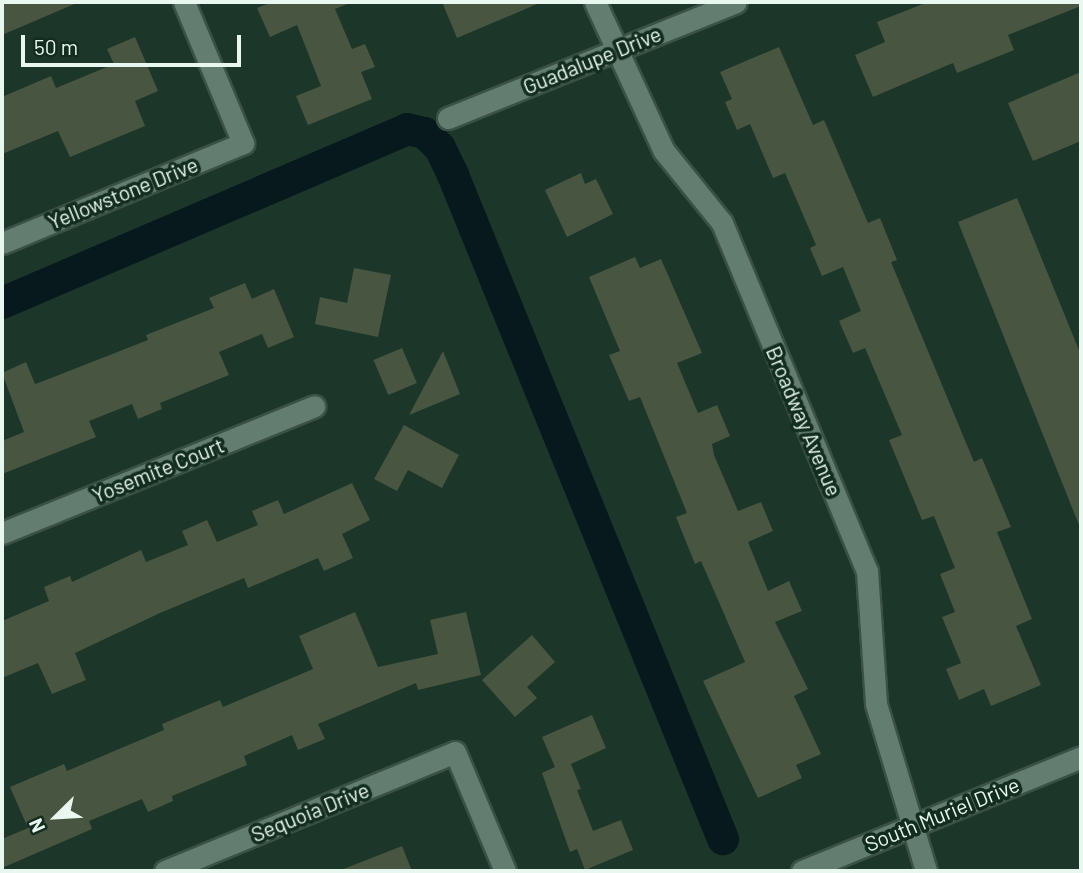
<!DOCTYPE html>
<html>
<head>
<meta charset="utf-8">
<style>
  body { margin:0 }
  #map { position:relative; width:1083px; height:873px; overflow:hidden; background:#1d362a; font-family:Barlow,sans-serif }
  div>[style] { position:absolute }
  .canal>* { height:32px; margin:-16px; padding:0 16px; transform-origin:16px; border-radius:16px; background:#07191d }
  .building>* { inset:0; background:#485540; transform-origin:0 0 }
  .roads { filter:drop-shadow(2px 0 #3b5147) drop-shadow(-2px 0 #3b5147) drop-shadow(0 2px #3b5147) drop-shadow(0 -2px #3b5147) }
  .minor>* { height:21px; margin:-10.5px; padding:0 10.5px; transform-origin:10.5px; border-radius:10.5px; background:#637e70 }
  .tertiary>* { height:21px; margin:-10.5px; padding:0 10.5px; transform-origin:10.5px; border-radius:10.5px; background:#637e70 }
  span { translate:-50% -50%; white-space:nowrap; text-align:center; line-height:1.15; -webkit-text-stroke:7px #132c20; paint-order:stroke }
  .street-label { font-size:21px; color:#e8f7ef }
  .frame { position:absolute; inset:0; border:4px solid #e8f7ef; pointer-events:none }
  .north { position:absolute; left:21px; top:782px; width:70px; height:70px; -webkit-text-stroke:5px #132c20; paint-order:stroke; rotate:246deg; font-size:19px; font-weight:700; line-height:28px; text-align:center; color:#e8f7ef }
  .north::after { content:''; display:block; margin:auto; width:24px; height:32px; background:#e8f7ef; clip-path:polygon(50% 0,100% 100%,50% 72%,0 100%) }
  .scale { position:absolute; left:21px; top:35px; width:220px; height:32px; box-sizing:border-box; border:4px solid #e8f7ef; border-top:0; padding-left:9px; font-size:21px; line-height:24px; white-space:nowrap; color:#e8f7ef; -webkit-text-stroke:5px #132c20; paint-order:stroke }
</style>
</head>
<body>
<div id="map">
  <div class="canal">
    <i style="left:2px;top:303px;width:441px;rotate:-23.2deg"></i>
    <i style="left:407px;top:129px;width:18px;rotate:13deg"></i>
    <i style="left:425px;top:133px;width:21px;rotate:45deg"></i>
    <i style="left:440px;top:148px;width:30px;rotate:64deg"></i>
    <i style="left:453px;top:175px;width:717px;rotate:67.87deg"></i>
  </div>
  <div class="building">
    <i style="clip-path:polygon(2px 2px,79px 2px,2px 35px)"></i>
    <i style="clip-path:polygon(272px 2px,352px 2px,335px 9px,352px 49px,365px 44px,375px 67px,361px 72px,372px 99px,308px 125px,296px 96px,321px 86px,297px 25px,270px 37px,257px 8px)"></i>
    <i style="clip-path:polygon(442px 2px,542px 2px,457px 38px)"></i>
    <i style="clip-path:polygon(928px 2px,1081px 2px,1081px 6px,1008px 35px,1014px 50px,957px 73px,953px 63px,873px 97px,855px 55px,885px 42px,877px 22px)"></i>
    <i style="clip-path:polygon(135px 37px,158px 91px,135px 101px,145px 126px,70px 157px,58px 131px,2px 154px,2px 97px,51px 76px,56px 88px,114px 64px,107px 49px)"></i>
    <i style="clip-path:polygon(779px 47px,813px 125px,824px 120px,868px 223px,880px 218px,897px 260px,891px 262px,974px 462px,982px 458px,1011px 527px,997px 532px,1032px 619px,1016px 626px,1041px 685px,991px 706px,984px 689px,959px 700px,946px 669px,961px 663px,942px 617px,955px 612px,940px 574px,955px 568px,934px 516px,922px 520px,889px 440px,902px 435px,865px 348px,853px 353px,839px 321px,861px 311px,843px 267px,822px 276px,810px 248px,816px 245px,785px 173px,773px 178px,750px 124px,737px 130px,725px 102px,732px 99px,720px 72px)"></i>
    <i style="clip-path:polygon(1081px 72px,1081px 141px,1033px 161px,1008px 103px)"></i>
    <i style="clip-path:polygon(581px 173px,585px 184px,596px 179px,613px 214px,567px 237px,545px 190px)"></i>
    <i style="clip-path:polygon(1017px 198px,1081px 355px,1081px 530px,958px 222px)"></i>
    <i style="clip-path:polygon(635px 257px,640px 268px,661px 259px,702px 353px,677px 363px,698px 413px,717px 405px,730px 436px,712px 444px,714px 455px,738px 511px,761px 502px,773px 531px,748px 542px,768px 591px,789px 581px,802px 611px,775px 622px,808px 689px,794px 696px,821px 754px,796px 765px,802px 778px,758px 798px,703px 681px,745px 662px,701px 561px,695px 564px,676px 517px,687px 513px,640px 397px,629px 401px,609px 355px,620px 351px,589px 277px)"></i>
    <i style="clip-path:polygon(354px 268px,391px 275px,378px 337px,315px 324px,320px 297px,347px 303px)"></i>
    <i style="clip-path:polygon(245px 283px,252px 299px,274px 289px,294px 337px,268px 348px,262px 334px,219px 352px,229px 375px,160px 403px,162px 409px,138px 419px,132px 404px,89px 421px,96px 437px,2px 474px,2px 441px,24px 432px,2px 373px,26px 362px,35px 384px,46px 380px,148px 340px,146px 335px,214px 308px,209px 298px)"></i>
    <i style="left:402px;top:348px;width:38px;height:31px;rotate:67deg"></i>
    <i style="clip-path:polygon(443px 351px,460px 394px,409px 415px)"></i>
    <i style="clip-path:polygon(404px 425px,459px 455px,442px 488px,408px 470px,397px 491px,374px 479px)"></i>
    <i style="clip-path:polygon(352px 483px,370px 520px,342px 534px,353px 558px,324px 571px,318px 558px,248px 588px,244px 578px,160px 613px,75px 653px,86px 680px,52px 694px,38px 663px,2px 678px,2px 621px,49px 601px,44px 587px,70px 576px,72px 582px,141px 550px,146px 562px,188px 545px,182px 531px,207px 520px,217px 542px,258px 525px,252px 511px,278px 500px,284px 514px)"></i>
    <i style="clip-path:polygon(355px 612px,378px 667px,438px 654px,430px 620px,466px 612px,481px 675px,418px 690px,416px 683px,318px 724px,325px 739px,298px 750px,292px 735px,244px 756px,247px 765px,172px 796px,173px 801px,148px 812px,142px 799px,89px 821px,92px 829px,2px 868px,2px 839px,28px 828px,10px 787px,64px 764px,67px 771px,164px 730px,162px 724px,220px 700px,223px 707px,313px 669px,299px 636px)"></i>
    <i style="clip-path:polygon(532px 635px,555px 662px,527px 687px,537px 698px,515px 717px,482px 680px)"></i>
    <i style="clip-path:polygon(592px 715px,606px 748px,571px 764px,581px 789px,577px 790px,593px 831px,621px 820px,633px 850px,585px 870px,577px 849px,570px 852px,542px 773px,555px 767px,542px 737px)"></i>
    <i style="clip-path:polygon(402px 846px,412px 871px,341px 871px,341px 870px)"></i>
  </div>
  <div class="roads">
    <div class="minor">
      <i style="left:595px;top:2px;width:164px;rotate:65.2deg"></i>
      <i style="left:664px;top:151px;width:92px;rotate:51.1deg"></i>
      <i style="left:722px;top:223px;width:377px;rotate:67.4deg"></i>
      <i style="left:867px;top:571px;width:133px;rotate:86.1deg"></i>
      <i style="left:876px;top:704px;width:174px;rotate:73.3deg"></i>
      <i style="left:448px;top:118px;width:310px;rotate:-21.9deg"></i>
      <i style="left:2px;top:243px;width:261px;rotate:-22.5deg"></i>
      <i style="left:243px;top:143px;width:153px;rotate:-112.7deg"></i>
      <i style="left:2px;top:533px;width:337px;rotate:-22.1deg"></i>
      <i style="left:165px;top:871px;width:313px;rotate:-22.3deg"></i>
      <i style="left:455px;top:752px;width:129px;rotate:67.2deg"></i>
    </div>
    <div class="tertiary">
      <i style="left:802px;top:871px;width:301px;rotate:-22.2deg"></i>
    </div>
  </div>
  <div class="street-label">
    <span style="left:592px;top:60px;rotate:-22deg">Guadalupe Drive</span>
    <span style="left:123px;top:193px;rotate:-22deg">Yellowstone Drive</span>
    <span style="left:804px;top:421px;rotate:67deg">Broadway Avenue</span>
    <span style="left:158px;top:470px;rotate:-22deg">Yosemite Court</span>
    <span style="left:310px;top:812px;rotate:-22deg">Sequoia Drive</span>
    <span style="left:942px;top:814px;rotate:-22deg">South Muriel Drive</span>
  </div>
  <div class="frame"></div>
  <div class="north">N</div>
  <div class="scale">50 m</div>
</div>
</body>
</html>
